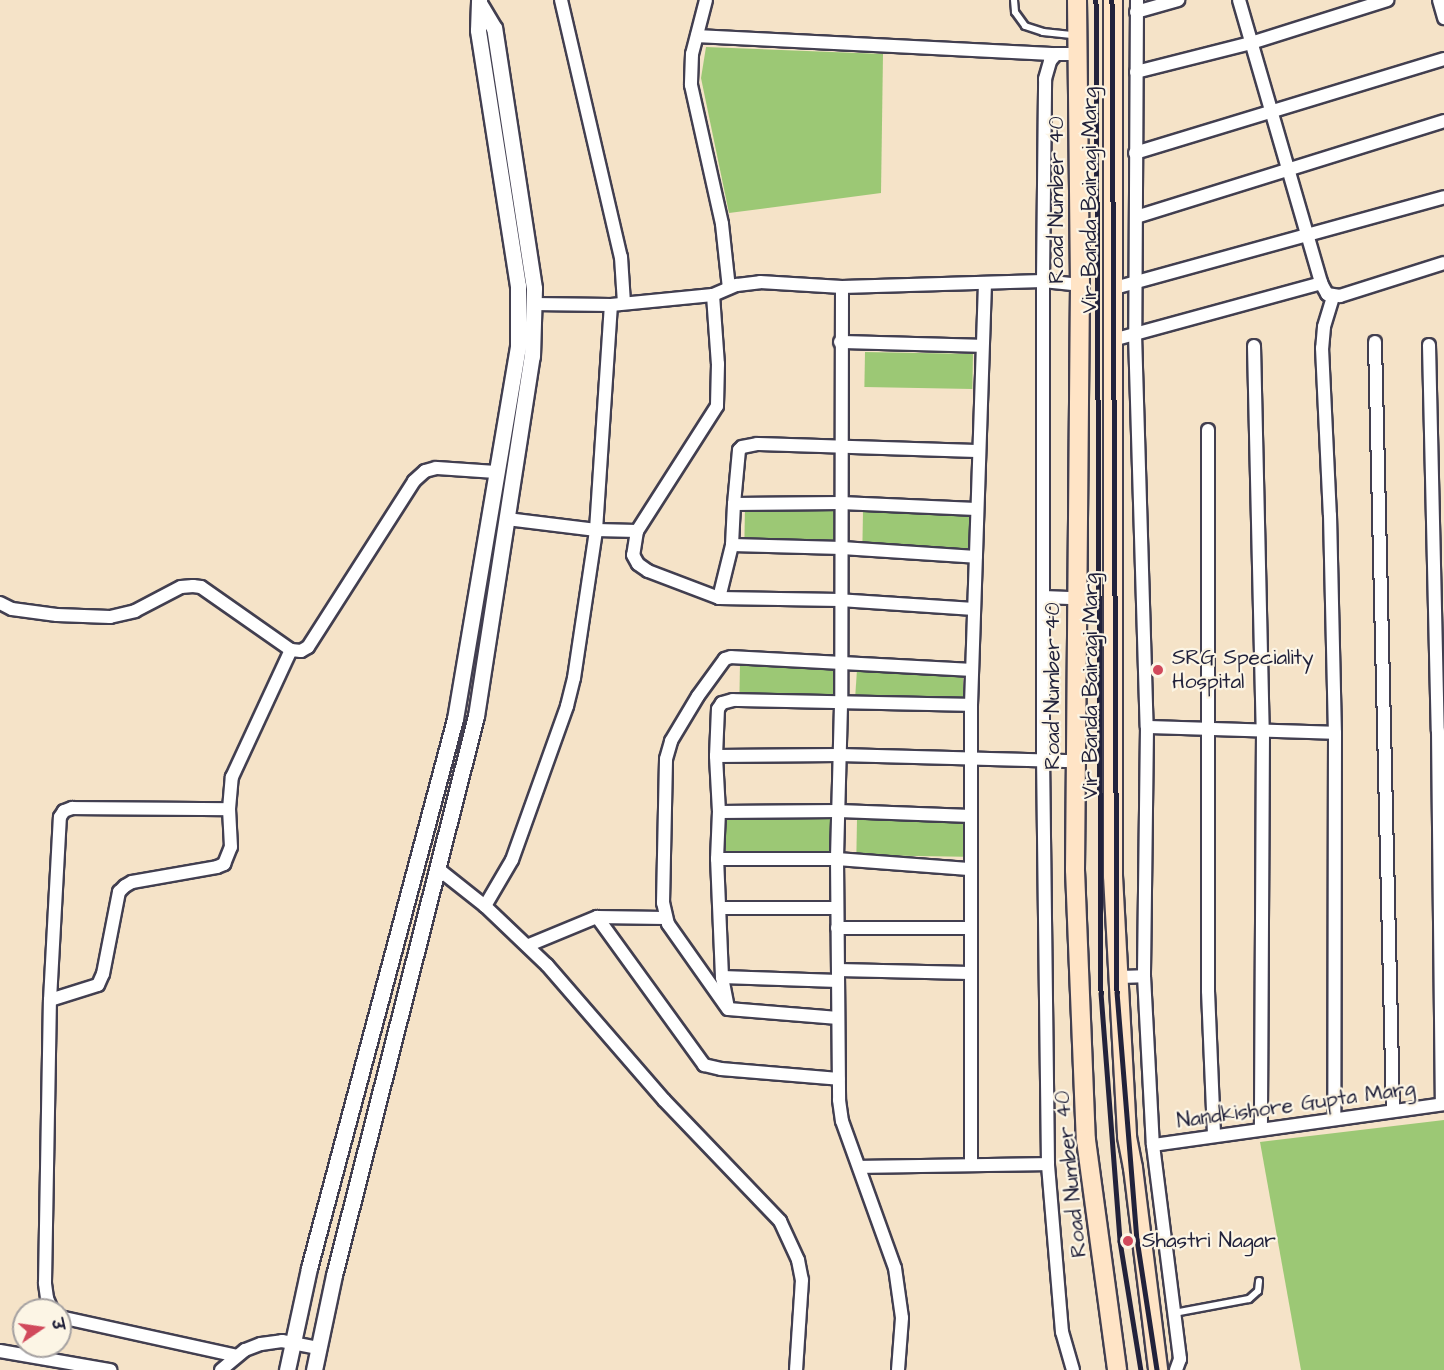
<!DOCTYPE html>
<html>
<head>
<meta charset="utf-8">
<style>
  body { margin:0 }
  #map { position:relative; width:1444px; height:1370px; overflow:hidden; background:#f5e3c8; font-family:"Architects Daughter","Playpen Sans Deva",sans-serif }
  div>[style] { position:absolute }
  .green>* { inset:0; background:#9cc875; transform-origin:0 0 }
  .roads { filter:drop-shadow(2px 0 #423f50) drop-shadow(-2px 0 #423f50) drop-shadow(0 2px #423f50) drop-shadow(0 -2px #423f50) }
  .service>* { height:6px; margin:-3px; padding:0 3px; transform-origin:3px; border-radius:3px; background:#fff }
  .minor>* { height:12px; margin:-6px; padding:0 6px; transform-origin:6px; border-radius:6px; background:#fff }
  .tertiary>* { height:15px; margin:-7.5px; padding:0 7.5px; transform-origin:7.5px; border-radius:7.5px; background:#fff }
  .secondary>* { height:18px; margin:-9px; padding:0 9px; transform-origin:9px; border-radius:9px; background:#ffe4c6 }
  .rail>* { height:4.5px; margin:-2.25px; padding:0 2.25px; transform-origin:2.25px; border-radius:2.25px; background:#22223b }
  .dots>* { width:16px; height:16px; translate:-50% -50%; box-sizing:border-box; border:3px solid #fcf5e5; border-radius:50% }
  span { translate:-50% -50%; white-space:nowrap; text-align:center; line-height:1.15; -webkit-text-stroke:4.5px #fcf5e5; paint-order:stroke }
  .street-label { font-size:21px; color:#22223b }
  .poi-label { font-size:21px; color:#22223b }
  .left { translate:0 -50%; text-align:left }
  .north { position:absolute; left:12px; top:1298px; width:60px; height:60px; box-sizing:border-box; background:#fcf5e5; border:2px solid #a5a1a1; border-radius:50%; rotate:77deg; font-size:16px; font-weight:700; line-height:24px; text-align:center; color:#22223b }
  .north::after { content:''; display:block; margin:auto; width:21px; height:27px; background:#d1495b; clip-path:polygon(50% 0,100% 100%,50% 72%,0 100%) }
</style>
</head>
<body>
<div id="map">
  <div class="green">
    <i style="clip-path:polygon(706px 47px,883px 54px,881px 193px,729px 213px,701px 78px)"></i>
    <i style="left:865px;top:352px;width:108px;height:35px;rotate:1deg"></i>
    <i style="left:745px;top:506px;width:94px;height:36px;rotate:1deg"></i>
    <i style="left:863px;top:511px;width:108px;height:36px;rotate:1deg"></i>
    <i style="left:740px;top:663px;width:94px;height:33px;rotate:1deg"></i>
    <i style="clip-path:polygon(857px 669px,963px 675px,963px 700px,855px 700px)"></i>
    <i style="left:726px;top:817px;width:107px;height:36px;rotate:1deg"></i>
    <i style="left:857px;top:819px;width:107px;height:36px;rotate:1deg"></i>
    <i style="clip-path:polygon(1444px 1120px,1444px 1370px,1301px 1370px,1260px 1142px)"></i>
  </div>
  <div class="roads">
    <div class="service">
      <i style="left:1014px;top:0;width:12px;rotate:85deg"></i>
      <i style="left:1015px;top:12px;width:17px;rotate:54deg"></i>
      <i style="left:1025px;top:26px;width:19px;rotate:18deg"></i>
      <i style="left:1043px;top:32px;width:31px;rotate:6deg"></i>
      <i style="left:1174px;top:1313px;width:76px;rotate:-10.6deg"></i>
      <i style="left:1249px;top:1299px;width:12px;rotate:-42deg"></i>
      <i style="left:1258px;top:1291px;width:10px;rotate:-84deg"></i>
    </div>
    <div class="minor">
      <i style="left:561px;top:0;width:264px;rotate:76.9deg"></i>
      <i style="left:621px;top:257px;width:46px;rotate:86.3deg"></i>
      <i style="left:706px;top:0;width:56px;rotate:104.5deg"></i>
      <i style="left:692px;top:54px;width:31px;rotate:92deg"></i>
      <i style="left:691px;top:85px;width:142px;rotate:77.4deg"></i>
      <i style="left:722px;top:224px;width:64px;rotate:83.8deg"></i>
      <i style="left:1137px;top:0;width:334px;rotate:90.3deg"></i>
      <i style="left:1135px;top:334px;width:393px;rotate:88.3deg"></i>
      <i style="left:1147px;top:727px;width:249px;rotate:90.7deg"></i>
      <i style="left:1144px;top:976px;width:169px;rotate:87deg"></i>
      <i style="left:1153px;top:1145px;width:216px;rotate:82.8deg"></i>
      <i style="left:1180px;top:1359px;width:12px;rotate:110deg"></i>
      <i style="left:1239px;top:0;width:295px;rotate:73.8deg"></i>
      <i style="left:1321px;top:283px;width:13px;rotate:61deg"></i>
      <i style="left:1327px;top:294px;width:13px;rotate:9deg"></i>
      <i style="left:1340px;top:296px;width:109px;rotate:-17.6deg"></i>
      <i style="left:1439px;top:0;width:19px;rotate:74deg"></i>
      <i style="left:1136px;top:12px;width:44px;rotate:-15.9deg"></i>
      <i style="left:697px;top:36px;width:359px;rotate:2.9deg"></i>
      <i style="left:1136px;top:72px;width:119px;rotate:-14.2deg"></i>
      <i style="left:1251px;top:43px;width:143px;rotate:-17.5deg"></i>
      <i style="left:1135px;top:153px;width:323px;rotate:-16.9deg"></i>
      <i style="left:1136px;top:217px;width:323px;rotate:-17.3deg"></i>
      <i style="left:842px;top:287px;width:418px;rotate:90.1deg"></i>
      <i style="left:841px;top:705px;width:154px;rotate:91.5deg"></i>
      <i style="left:837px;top:859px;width:241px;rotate:89.5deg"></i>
      <i style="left:839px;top:1100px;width:21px;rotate:82deg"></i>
      <i style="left:842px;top:1121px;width:156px;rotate:70.2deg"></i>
      <i style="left:895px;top:1268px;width:50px;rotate:82deg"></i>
      <i style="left:902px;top:1318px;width:52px;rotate:94.4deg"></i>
      <i style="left:1111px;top:289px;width:345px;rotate:-15.4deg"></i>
      <i style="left:713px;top:295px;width:69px;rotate:85.9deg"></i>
      <i style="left:718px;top:364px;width:42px;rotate:91.4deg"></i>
      <i style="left:717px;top:406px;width:148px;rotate:122.6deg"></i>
      <i style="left:637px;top:531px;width:24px;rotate:99deg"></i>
      <i style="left:633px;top:555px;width:10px;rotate:61deg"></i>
      <i style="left:638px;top:564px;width:12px;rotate:35deg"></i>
      <i style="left:648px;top:571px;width:76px;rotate:20.8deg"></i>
      <i style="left:1333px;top:297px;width:31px;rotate:107deg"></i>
      <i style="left:1324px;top:327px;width:21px;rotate:95deg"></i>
      <i style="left:1322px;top:348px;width:167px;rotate:87.3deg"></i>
      <i style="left:1330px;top:515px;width:218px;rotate:88.7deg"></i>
      <i style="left:1335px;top:733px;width:385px;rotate:90.1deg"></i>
      <i style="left:533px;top:304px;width:78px;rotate:0.7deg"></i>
      <i style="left:611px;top:305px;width:102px;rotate:-5.6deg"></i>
      <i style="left:713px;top:295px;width:26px;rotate:-23deg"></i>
      <i style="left:737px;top:285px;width:23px;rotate:-7deg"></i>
      <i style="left:760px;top:282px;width:82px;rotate:3.5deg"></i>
      <i style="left:842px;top:287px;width:201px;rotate:-1.7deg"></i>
      <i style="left:1043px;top:281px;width:37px;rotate:6deg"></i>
      <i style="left:1113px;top:340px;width:216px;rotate:-15.3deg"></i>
      <i style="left:840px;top:342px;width:141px;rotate:1.6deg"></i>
      <i style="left:1375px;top:342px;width:769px;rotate:88.66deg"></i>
      <i style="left:1429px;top:345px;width:386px;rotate:88.7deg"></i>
      <i style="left:1438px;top:731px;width:373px;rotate:89.4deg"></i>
      <i style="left:1254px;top:346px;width:385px;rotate:88.7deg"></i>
      <i style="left:1263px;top:731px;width:397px;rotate:90.3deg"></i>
      <i style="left:1208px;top:430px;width:561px;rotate:90deg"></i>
      <i style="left:1208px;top:991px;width:143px;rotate:87.6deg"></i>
      <i style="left:734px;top:504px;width:107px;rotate:-0.5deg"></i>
      <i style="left:841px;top:503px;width:135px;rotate:2.5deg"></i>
      <i style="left:507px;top:519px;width:90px;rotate:7deg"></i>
      <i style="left:596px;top:530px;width:41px;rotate:1.4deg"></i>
      <i style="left:732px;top:545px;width:110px;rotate:1.6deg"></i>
      <i style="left:842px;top:548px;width:134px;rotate:3.8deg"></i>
      <i style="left:1043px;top:597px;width:33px;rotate:2deg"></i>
      <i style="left:0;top:603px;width:13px;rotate:27deg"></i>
      <i style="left:12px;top:609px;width:45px;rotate:7.6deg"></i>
      <i style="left:57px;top:615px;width:53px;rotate:2.2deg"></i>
      <i style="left:110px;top:617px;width:26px;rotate:-13deg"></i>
      <i style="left:135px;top:611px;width:52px;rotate:-27.6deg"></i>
      <i style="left:181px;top:587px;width:12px;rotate:-5deg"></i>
      <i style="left:193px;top:586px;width:8px;rotate:7deg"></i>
      <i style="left:201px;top:587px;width:110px;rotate:35deg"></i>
      <i style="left:291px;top:650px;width:10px;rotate:6deg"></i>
      <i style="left:301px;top:651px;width:8px;rotate:-30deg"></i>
      <i style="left:308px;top:647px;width:197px;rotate:-57.4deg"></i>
      <i style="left:414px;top:481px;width:15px;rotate:-42deg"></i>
      <i style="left:425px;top:471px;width:11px;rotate:-15deg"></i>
      <i style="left:436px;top:468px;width:61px;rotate:3.8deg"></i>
      <i style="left:974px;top:609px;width:134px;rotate:-176.2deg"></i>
      <i style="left:840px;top:600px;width:121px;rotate:-179.1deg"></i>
      <i style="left:719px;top:598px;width:55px;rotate:-76.2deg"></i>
      <i style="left:732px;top:545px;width:41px;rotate:-87.2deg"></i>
      <i style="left:734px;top:504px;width:54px;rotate:-84.7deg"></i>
      <i style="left:739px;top:450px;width:4px;rotate:-45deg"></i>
      <i style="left:742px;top:447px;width:15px;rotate:-11deg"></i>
      <i style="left:757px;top:444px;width:221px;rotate:1.8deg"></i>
      <i style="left:1147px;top:727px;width:188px;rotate:1.8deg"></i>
      <i style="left:716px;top:756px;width:123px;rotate:-0.5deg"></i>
      <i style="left:839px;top:755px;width:236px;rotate:1.5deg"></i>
      <i style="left:719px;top:812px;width:120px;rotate:-0.5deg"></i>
      <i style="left:839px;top:811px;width:132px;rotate:2.2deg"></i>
      <i style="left:717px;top:859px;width:120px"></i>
      <i style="left:837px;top:859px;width:132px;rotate:4.3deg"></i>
      <i style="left:437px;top:868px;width:61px;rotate:38.4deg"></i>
      <i style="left:485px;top:906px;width:86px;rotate:43.6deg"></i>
      <i style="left:547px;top:965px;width:179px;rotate:49.1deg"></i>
      <i style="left:664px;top:1100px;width:168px;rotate:46.2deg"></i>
      <i style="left:780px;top:1221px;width:43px;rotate:65.2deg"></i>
      <i style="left:798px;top:1260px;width:20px;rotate:79deg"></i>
      <i style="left:802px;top:1280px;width:90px;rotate:93.8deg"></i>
      <i style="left:485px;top:906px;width:53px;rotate:-59.6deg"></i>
      <i style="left:512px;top:860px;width:164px;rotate:-70.3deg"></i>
      <i style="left:567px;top:706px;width:29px;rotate:-76deg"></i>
      <i style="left:574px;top:678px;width:150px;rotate:-81.5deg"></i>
      <i style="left:596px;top:530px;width:225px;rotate:-86.2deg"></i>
      <i style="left:720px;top:908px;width:117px"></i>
      <i style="left:597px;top:917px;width:183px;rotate:54.1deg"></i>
      <i style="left:704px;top:1065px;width:17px;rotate:13deg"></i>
      <i style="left:721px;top:1069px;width:118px;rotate:4.8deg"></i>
      <i style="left:837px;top:928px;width:133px"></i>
      <i style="left:529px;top:945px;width:74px;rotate:-22.4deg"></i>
      <i style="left:597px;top:917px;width:68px;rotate:0.8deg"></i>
      <i style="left:838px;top:970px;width:132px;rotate:1.3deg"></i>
      <i style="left:722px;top:977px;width:116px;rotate:2deg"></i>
      <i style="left:1119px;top:977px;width:25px;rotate:-2deg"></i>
      <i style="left:50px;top:1000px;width:50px;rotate:-17.4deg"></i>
      <i style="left:98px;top:985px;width:12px;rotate:-66deg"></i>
      <i style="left:103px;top:974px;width:84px;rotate:-79deg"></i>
      <i style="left:119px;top:892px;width:8px;rotate:-45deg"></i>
      <i style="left:125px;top:886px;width:8px;rotate:-30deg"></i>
      <i style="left:132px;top:882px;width:86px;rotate:-10deg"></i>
      <i style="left:217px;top:867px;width:8px;rotate:-23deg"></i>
      <i style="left:224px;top:864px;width:18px;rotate:-68deg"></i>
      <i style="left:231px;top:847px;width:38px;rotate:-93deg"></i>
      <i style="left:229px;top:809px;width:32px;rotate:-85deg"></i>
      <i style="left:232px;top:777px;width:140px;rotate:-65.1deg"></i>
      <i style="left:728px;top:1008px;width:32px;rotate:-101deg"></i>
      <i style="left:722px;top:977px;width:118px;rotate:-92.4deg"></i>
      <i style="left:717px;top:859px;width:47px;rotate:-87.6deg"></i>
      <i style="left:719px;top:812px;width:56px;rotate:-93.1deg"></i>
      <i style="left:716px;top:756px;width:47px;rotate:-87.6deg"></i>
      <i style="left:718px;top:709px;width:7px;rotate:-56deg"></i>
      <i style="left:722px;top:703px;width:11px;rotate:-15deg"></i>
      <i style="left:733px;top:700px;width:238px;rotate:1.2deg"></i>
      <i style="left:838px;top:1018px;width:110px;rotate:-175.3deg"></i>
      <i style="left:728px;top:1009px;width:104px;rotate:-125.2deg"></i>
      <i style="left:668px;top:924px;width:22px;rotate:-103deg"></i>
      <i style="left:663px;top:903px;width:144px;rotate:-88.8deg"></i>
      <i style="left:666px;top:759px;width:19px;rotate:-74deg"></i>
      <i style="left:671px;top:741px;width:52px;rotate:-59deg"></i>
      <i style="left:698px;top:696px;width:46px;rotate:-53.9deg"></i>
      <i style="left:725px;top:659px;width:6px;rotate:-18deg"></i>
      <i style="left:731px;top:657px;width:241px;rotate:3.1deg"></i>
      <i style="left:1153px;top:1145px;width:294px;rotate:-8deg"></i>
      <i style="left:971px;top:1164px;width:459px;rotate:-90deg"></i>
      <i style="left:971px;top:705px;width:421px;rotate:-88.1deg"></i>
      <i style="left:860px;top:1167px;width:188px;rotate:-0.9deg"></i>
      <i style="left:52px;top:1310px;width:13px;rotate:-113deg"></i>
      <i style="left:47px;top:1298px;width:15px;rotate:-98deg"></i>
      <i style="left:45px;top:1283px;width:283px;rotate:-89deg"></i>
      <i style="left:50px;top:1000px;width:183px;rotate:-86.9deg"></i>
      <i style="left:60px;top:817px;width:7px;rotate:-56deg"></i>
      <i style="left:64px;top:811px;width:9px;rotate:-21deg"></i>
      <i style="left:72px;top:808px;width:157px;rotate:0.4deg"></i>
      <i style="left:60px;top:1317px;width:181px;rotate:12.4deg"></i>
      <i style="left:0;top:1351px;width:112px;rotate:9.8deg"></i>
      <i style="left:221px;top:1370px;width:31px;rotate:-40deg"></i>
      <i style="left:245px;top:1350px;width:17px;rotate:-21deg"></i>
      <i style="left:261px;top:1344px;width:21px;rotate:-8deg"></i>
      <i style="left:282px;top:1341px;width:38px;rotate:11deg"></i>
      <i style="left:1073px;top:1370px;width:40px;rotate:-106deg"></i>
      <i style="left:1062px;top:1332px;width:169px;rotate:-94.8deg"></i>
      <i style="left:1048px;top:1164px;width:404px;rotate:-90.7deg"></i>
      <i style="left:1043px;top:760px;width:479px;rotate:-90deg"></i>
      <i style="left:1043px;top:281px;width:202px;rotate:-89.4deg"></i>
      <i style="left:1045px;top:79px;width:19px;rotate:-74deg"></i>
      <i style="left:1050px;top:61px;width:9px;rotate:-49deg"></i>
      <i style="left:1056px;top:54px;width:22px"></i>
    </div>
    <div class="tertiary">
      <i style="left:287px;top:1370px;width:104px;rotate:-77.8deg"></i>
      <i style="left:309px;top:1268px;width:568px;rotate:-75.11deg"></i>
      <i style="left:455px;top:719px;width:377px;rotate:-80.4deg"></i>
      <i style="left:518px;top:347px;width:61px;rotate:-90deg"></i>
      <i style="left:518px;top:286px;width:259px;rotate:-98.9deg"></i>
      <i style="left:478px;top:30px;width:30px;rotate:-88deg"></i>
      <i style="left:314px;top:1370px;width:97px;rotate:-78.1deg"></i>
      <i style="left:334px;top:1275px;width:577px;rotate:-75.75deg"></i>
      <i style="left:476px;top:716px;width:364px;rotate:-81.2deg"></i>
      <i style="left:532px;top:356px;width:68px;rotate:-88.3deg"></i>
      <i style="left:534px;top:288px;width:263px;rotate:-98.7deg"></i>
      <i style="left:494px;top:28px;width:29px;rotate:-121deg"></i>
    </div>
    <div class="secondary">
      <i style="left:1077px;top:0;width:285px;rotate:89.4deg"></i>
      <i style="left:1080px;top:285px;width:585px;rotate:90.49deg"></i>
      <i style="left:1075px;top:870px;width:270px;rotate:87.7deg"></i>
      <i style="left:1086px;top:1140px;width:232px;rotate:82.3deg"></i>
      <i style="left:1113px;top:0;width:876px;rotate:90deg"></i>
      <i style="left:1113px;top:876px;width:261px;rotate:86.9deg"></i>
      <i style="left:1127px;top:1137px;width:32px;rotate:79deg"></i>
      <i style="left:1133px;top:1168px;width:204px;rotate:82.9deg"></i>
    </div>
  </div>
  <div class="rail">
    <i style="left:1096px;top:0;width:993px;rotate:89.71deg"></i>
    <i style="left:1101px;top:993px;width:249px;rotate:85.6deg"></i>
    <i style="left:1120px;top:1241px;width:131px;rotate:80.8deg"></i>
    <i style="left:1112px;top:0;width:992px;rotate:89.71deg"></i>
    <i style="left:1117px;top:992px;width:248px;rotate:85.4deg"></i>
    <i style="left:1137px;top:1239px;width:133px;rotate:81.3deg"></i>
  </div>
  <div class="dots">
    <i style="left:1158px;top:670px;background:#d1495b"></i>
    <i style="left:1128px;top:1241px;background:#d1495b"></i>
  </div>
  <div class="street-label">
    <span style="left:1057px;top:200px;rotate:-90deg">Road Number 40</span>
    <span style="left:1090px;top:200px;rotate:-90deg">Vir Banda Bairagi Marg</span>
    <span style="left:1053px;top:686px;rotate:-90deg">Road Number 40</span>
    <span style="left:1091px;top:686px;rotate:-90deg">Vir Banda Bairagi Marg</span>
    <span style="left:1296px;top:1105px;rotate:-8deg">Nandkishore Gupta Marg</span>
    <span style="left:1071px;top:1174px;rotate:-96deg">Road Number 40</span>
  </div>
  <div class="poi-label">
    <span class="left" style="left:1172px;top:670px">SRG Speciality<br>Hospital</span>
    <span class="left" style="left:1142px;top:1241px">Shastri Nagar</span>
  </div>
  <div class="north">उ</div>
</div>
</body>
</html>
